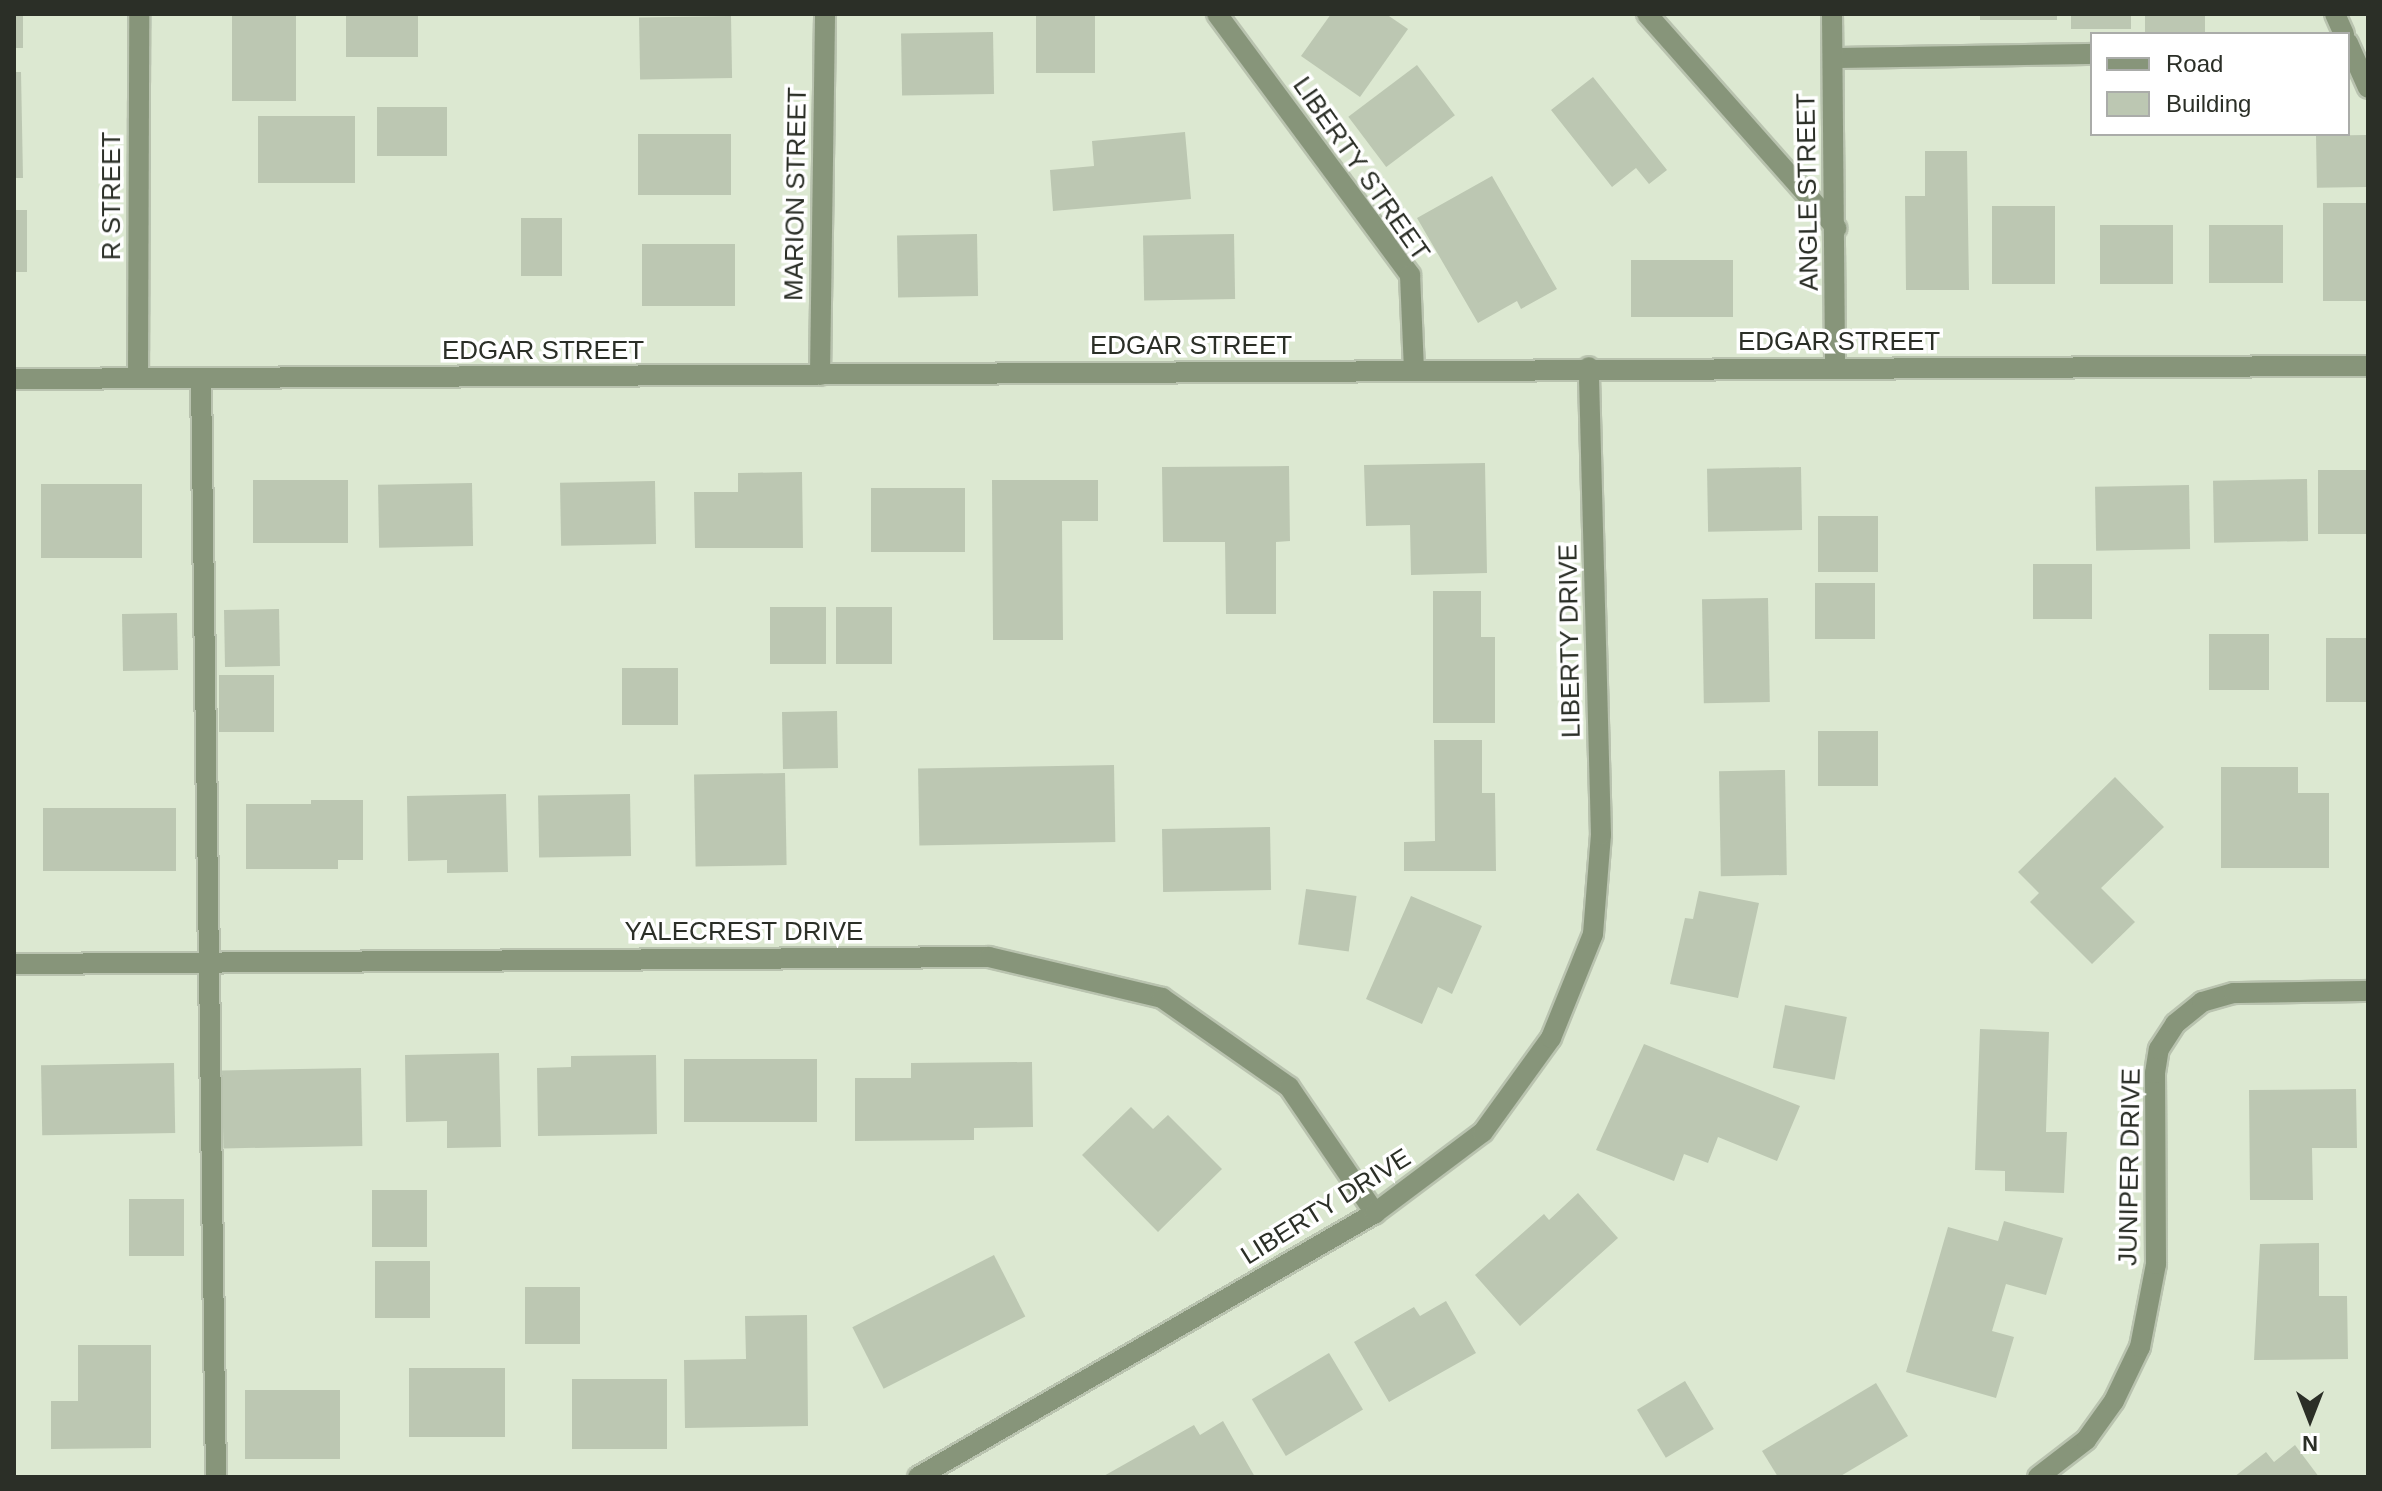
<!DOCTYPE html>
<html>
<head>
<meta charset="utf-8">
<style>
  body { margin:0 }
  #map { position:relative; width:2382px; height:1491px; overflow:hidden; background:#dce8d1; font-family:Helvetica,sans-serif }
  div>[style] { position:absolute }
  .building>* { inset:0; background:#bcc7b2; transform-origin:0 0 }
  .roads { filter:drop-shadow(2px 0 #b9c3af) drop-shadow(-2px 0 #b9c3af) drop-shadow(0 2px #b9c3af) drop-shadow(0 -2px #b9c3af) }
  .service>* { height:20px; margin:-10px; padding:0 10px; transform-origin:10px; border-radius:10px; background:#87957a }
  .minor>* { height:20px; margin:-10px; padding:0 10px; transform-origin:10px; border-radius:10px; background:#87957a }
  .tertiary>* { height:20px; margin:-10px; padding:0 10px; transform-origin:10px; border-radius:10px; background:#87957a }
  span { translate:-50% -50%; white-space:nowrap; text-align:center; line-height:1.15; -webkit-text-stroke:7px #fff; paint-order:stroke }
  .street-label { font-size:26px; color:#2b2f27 }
  .frame { position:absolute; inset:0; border:16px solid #2b2f27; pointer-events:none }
  .legend { position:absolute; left:2090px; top:32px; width:260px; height:104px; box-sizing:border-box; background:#fff; border:2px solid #aaaca9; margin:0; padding:10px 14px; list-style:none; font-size:24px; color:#2b2f27 }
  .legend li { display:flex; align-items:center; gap:16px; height:40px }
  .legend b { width:40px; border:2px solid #aaaca9 }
  .north { position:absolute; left:2270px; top:1379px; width:80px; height:80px; -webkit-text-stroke:6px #fff; paint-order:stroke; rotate:180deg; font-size:22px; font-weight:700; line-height:32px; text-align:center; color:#2b2f27 }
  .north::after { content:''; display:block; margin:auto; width:28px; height:36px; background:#2b2f27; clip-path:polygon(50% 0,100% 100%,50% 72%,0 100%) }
</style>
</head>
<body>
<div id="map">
  <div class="building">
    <i style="left:14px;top:14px;width:9px;height:34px"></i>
    <i style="left:232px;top:14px;width:64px;height:87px"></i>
    <i style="left:346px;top:14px;width:72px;height:43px"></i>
    <i style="left:1036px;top:14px;width:59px;height:59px"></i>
    <i style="clip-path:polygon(1331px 14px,1386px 14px,1408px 29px,1360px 97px,1301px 56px)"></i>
    <i style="left:1980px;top:14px;width:77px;height:6px"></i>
    <i style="left:2071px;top:14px;width:60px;height:15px"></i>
    <i style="left:2145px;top:14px;width:60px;height:20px"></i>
    <i style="left:731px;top:16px;width:62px;height:92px;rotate:89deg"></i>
    <i style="left:993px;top:32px;width:62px;height:92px;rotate:89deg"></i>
    <i style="left:1417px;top:65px;width:63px;height:86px;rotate:53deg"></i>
    <i style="clip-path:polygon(14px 72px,21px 72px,23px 178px,14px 178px)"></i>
    <i style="clip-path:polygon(1593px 77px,1667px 170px,1649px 184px,1636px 168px,1612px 187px,1551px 110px)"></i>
    <i style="left:377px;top:107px;width:70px;height:49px"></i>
    <i style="left:258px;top:116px;width:97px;height:67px"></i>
    <i style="clip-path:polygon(1185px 132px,1191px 199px,1053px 211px,1050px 170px,1094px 166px,1092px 141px)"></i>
    <i style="left:731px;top:134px;width:61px;height:93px;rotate:90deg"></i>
    <i style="left:2366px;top:135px;width:52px;height:50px;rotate:89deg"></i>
    <i style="clip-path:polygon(1925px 151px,1967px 151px,1969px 290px,1906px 290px,1905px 196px,1925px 196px)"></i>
    <i style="clip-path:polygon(1492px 176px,1557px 289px,1521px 309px,1517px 301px,1478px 323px,1417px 218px)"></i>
    <i style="left:2323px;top:203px;width:45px;height:98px"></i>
    <i style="left:2055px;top:206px;width:78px;height:63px;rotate:90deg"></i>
    <i style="left:14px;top:210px;width:13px;height:62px"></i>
    <i style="left:521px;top:218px;width:41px;height:58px"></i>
    <i style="left:2100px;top:225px;width:73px;height:59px"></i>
    <i style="left:2209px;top:225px;width:74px;height:58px"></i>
    <i style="left:977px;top:234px;width:62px;height:80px;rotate:89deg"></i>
    <i style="left:1234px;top:234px;width:65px;height:91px;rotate:89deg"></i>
    <i style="left:735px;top:244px;width:62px;height:93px;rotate:90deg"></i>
    <i style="left:1631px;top:260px;width:102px;height:57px"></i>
    <i style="clip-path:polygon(1485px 463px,1487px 573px,1411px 575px,1410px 525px,1366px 526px,1364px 465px)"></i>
    <i style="clip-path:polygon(1289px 466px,1290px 541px,1276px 542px,1276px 614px,1226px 614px,1225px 542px,1163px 542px,1162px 467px)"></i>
    <i style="left:1801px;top:467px;width:63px;height:94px;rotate:89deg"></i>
    <i style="left:2368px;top:470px;width:64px;height:50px;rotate:90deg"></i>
    <i style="clip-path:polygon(802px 472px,803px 548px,695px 548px,694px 492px,738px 492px,738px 473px)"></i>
    <i style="left:2307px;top:479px;width:62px;height:94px;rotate:89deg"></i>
    <i style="left:348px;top:480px;width:63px;height:95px;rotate:90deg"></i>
    <i style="clip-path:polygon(992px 480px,1098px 480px,1098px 521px,1062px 521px,1063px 640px,993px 640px)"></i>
    <i style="left:655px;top:481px;width:63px;height:95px;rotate:89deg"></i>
    <i style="left:472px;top:483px;width:63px;height:94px;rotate:89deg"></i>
    <i style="left:41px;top:484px;width:101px;height:74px"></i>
    <i style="left:2189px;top:485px;width:64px;height:94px;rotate:89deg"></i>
    <i style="left:871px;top:488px;width:94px;height:64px"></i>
    <i style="left:1878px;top:516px;width:56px;height:60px;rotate:90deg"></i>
    <i style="left:2033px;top:564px;width:59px;height:55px"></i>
    <i style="left:1815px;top:583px;width:60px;height:56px"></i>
    <i style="clip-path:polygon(1433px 591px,1481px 591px,1481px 637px,1495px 637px,1495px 723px,1433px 723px)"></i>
    <i style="left:1768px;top:598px;width:104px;height:66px;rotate:89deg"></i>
    <i style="left:770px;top:607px;width:56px;height:57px"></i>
    <i style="left:836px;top:607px;width:56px;height:57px"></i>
    <i style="left:279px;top:609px;width:57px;height:55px;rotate:89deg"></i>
    <i style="left:177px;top:613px;width:57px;height:55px;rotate:89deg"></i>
    <i style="left:2269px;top:634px;width:56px;height:60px;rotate:90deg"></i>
    <i style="left:2368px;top:638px;width:64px;height:42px;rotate:90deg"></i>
    <i style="left:678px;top:668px;width:57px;height:56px;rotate:90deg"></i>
    <i style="left:219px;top:675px;width:55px;height:57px"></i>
    <i style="left:837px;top:711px;width:57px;height:55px;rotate:89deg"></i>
    <i style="left:1818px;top:731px;width:60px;height:55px"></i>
    <i style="clip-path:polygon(1434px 740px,1482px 740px,1482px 793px,1495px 793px,1496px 871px,1404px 871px,1404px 842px,1435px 841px)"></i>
    <i style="left:1114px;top:765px;width:77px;height:196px;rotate:89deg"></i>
    <i style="clip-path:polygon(2221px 767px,2298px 767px,2298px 793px,2329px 793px,2329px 868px,2221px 868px)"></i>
    <i style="left:1785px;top:770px;width:105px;height:66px;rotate:89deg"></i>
    <i style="left:785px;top:773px;width:92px;height:91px;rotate:89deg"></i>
    <i style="clip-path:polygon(2115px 777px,2164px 827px,2101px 888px,2135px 922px,2092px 964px,2030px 902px,2039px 893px,2018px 872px)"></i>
    <i style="clip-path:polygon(506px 794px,508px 872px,447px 873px,447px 860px,408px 861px,407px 796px)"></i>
    <i style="left:630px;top:794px;width:62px;height:92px;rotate:89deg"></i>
    <i style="clip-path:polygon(311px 800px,363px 800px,363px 860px,338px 860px,338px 869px,246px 869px,246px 804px,311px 804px)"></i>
    <i style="left:43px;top:808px;width:133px;height:63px"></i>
    <i style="left:1270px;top:827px;width:63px;height:108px;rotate:89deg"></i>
    <i style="left:1306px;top:889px;width:51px;height:56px;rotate:8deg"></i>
    <i style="clip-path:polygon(1699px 891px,1759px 903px,1738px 998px,1670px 984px,1685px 918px,1693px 919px)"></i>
    <i style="clip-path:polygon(1411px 896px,1482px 926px,1452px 994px,1438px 987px,1422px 1024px,1366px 999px)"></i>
    <i style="left:1785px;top:1005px;width:63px;height:64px;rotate:11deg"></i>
    <i style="clip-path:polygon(1980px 1029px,2049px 1032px,2046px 1132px,2067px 1132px,2064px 1193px,2005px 1191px,2005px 1171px,1975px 1170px)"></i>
    <i style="clip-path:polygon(1644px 1044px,1800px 1106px,1777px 1161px,1718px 1137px,1708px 1163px,1684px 1154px,1674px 1181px,1596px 1150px)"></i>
    <i style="clip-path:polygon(499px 1053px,501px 1147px,447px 1148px,447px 1121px,406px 1122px,405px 1055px)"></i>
    <i style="clip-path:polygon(656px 1055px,657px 1134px,538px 1136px,537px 1068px,571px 1067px,571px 1056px)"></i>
    <i style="left:684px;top:1059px;width:133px;height:63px"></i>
    <i style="clip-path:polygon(1032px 1062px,1033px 1127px,974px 1128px,974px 1140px,855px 1141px,855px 1078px,911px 1078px,911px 1063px)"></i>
    <i style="left:174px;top:1063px;width:70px;height:133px;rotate:89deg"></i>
    <i style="left:361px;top:1068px;width:78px;height:139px;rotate:89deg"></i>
    <i style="clip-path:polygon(2356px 1089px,2357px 1148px,2312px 1148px,2313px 1200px,2250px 1200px,2249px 1090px)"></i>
    <i style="clip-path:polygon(1131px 1107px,1153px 1129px,1168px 1115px,1222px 1169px,1158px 1232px,1082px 1155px)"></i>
    <i style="left:427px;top:1190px;width:57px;height:55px;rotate:90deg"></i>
    <i style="clip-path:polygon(1578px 1193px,1618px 1238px,1520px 1326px,1475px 1275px,1544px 1214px,1549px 1220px)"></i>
    <i style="left:129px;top:1199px;width:55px;height:57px"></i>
    <i style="clip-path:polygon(2004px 1221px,2063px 1238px,2046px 1295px,2006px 1284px,1992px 1331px,2014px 1337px,1996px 1398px,1906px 1372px,1948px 1227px,1998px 1241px)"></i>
    <i style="clip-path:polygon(2319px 1243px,2319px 1296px,2347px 1296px,2348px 1359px,2254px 1360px,2260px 1244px)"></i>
    <i style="left:994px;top:1255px;width:69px;height:159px;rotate:63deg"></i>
    <i style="left:375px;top:1261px;width:55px;height:57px"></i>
    <i style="left:525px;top:1287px;width:55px;height:57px"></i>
    <i style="clip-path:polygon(1446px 1301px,1476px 1353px,1389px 1402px,1354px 1342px,1414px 1307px,1420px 1316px)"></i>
    <i style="clip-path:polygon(807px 1315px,808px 1426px,685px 1428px,684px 1360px,746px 1359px,745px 1316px)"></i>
    <i style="clip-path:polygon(78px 1345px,151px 1345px,151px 1448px,51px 1449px,51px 1401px,78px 1401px)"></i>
    <i style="left:1329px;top:1353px;width:66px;height:90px;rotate:59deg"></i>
    <i style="left:505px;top:1368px;width:69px;height:96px;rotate:90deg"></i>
    <i style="left:667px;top:1379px;width:70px;height:95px;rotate:90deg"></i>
    <i style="left:1685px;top:1381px;width:56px;height:56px;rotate:59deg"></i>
    <i style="clip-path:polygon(1876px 1383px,1908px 1436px,1839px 1477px,1778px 1477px,1762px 1451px)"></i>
    <i style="left:340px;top:1390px;width:69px;height:95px;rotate:90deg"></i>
    <i style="clip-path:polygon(1223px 1421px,1255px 1477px,1102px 1477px,1194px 1425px,1200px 1435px)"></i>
    <i style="clip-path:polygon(2295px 1445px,2319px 1477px,2234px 1477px,2266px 1452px,2274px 1462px)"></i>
  </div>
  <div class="roads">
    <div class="service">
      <i style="left:1647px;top:14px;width:286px;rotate:48.5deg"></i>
      <i style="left:2335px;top:14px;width:22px;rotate:66deg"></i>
      <i style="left:2348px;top:43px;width:49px;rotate:66deg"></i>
      <i style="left:1833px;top:58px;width:259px;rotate:-0.9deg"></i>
      <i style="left:201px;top:378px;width:1099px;rotate:89.22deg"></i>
    </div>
    <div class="minor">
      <i style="left:1217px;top:14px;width:325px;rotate:53.5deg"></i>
      <i style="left:1410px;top:275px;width:95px;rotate:87.6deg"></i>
      <i style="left:1832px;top:14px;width:355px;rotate:89.5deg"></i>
      <i style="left:820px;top:375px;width:361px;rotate:-89.2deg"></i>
      <i style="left:138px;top:378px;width:364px;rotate:-89.8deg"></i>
      <i style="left:14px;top:964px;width:975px;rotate:-0.41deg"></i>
      <i style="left:989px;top:957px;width:178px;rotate:13.3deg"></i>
      <i style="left:1162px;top:998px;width:155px;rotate:35deg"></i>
      <i style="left:1289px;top:1087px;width:153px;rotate:55.7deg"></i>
      <i style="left:918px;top:1477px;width:528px;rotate:-30.01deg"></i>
      <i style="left:1375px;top:1213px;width:135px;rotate:-36.9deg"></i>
      <i style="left:1483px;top:1132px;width:116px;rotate:-54.1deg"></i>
      <i style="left:1551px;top:1038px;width:112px;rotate:-68deg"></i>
      <i style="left:1593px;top:934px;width:99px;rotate:-85.4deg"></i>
      <i style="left:1601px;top:835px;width:468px;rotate:-91.5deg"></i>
      <i style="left:2038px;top:1477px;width:61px;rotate:-37.6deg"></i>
      <i style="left:2086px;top:1440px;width:48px;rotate:-54.3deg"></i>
      <i style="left:2114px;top:1401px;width:60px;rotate:-64.3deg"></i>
      <i style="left:2140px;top:1347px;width:85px;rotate:-79.1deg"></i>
      <i style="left:2156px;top:1264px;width:191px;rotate:-90.3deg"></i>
      <i style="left:2155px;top:1073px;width:24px;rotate:-81deg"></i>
      <i style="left:2159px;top:1049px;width:30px;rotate:-57deg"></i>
      <i style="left:2175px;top:1024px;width:35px;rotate:-39deg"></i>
      <i style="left:2202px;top:1002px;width:33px;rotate:-16deg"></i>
      <i style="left:2234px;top:993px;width:134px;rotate:-0.9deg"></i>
    </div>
    <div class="tertiary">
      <i style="left:14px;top:379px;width:2354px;rotate:-0.32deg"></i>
    </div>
  </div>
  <div class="street-label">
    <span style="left:1361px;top:169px;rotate:55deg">LIBERTY STREET</span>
    <span style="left:1808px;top:192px;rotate:-91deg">ANGLE STREET</span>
    <span style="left:796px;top:194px;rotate:-89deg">MARION STREET</span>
    <span style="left:112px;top:196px;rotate:-90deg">R STREET</span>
    <span style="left:1839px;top:342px">EDGAR STREET</span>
    <span style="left:1191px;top:346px">EDGAR STREET</span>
    <span style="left:543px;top:351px">EDGAR STREET</span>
    <span style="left:1570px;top:641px;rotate:-91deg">LIBERTY DRIVE</span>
    <span style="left:744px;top:932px">YALECREST DRIVE</span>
    <span style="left:2130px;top:1167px;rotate:-89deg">JUNIPER DRIVE</span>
    <span style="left:1326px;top:1207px;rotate:-32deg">LIBERTY DRIVE</span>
  </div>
  <div class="frame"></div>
  <ul class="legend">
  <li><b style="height:10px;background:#87957a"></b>Road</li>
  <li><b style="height:22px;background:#bcc7b2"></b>Building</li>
  </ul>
  <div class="north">N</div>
</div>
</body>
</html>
